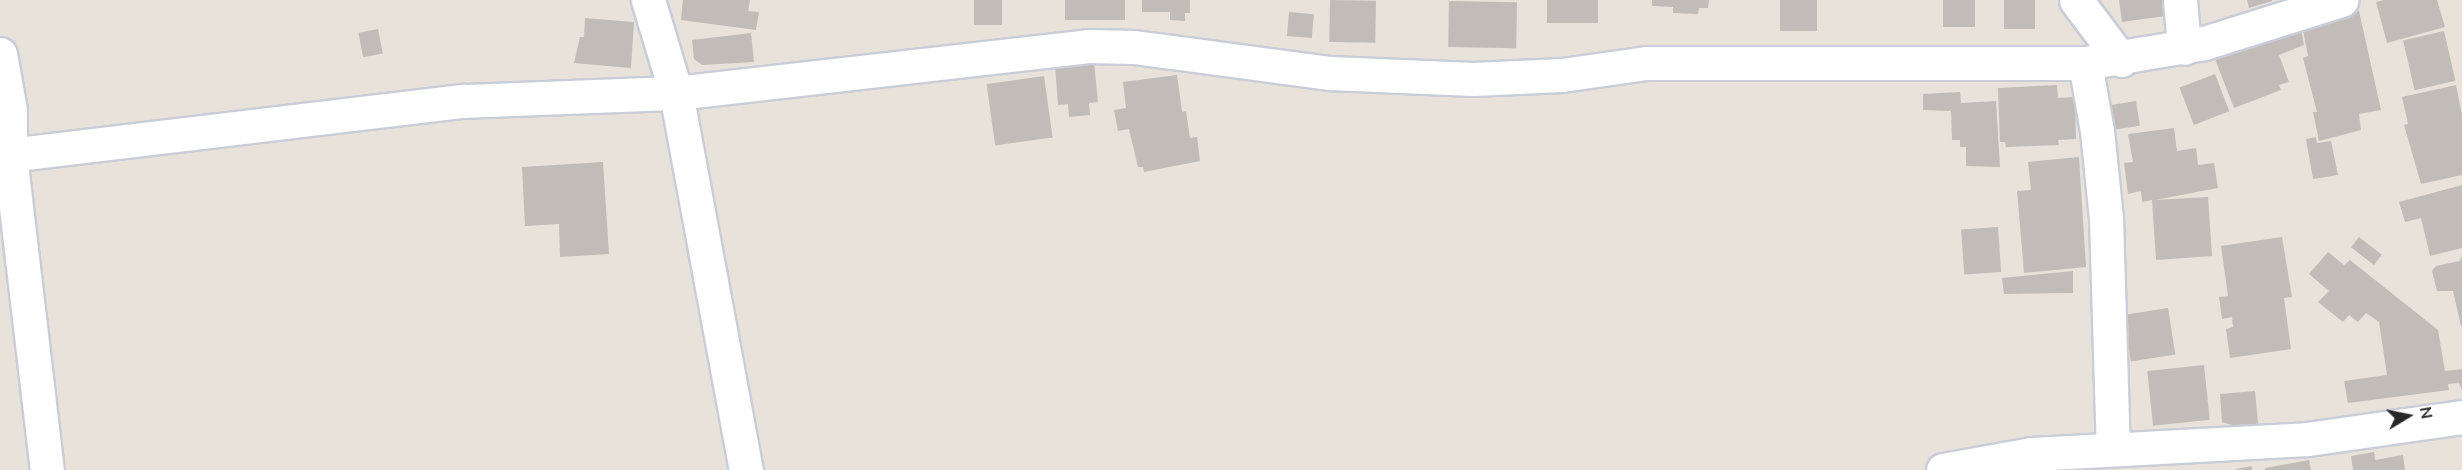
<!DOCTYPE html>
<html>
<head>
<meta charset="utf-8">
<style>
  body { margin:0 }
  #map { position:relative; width:2462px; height:470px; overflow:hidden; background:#e9e2db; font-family:"Nunito Sans",sans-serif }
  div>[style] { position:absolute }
  .building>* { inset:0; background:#c1bcb7; transform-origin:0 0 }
  .roads { filter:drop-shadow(2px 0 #c9cdd8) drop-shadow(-2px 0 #c9cdd8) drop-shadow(0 2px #c9cdd8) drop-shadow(0 -2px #c9cdd8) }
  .minor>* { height:33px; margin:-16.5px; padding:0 16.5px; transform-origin:16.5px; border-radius:16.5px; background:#fff }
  span { translate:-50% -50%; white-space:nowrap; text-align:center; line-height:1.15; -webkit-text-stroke:5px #fff; paint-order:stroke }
  .north { position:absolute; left:2378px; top:386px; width:60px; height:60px; -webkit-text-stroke:4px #fff; paint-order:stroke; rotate:80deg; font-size:16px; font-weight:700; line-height:24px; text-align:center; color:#282828 }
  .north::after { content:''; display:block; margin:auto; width:21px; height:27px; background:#282828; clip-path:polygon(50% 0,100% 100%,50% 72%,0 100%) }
</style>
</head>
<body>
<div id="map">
  <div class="building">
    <i style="clip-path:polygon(683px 0,750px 0,748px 11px,759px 12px,756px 30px,681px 20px)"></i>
    <i style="left:974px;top:0;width:28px;height:25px"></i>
    <i style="left:1065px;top:0;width:60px;height:20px"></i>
    <i style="clip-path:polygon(1142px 0,1190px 0,1190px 13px,1185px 13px,1185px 21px,1170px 20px,1170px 12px,1142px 12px)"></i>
    <i style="left:1330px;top:0;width:46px;height:42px;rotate:1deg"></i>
    <i style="left:1547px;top:0;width:51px;height:23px"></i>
    <i style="clip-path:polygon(1652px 0,1709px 0,1708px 8px,1699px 8px,1698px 14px,1673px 13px,1673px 7px,1652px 6px)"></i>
    <i style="left:1780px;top:0;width:37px;height:31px"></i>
    <i style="left:1943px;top:0;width:32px;height:27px"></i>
    <i style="left:2004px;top:0;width:31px;height:29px"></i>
    <i style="clip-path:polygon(2119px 0,2170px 0,2172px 15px,2122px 22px)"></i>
    <i style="clip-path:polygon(2247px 0,2272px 0,2272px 1px,2249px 8px)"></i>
    <i style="clip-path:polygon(2384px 0,2437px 0,2445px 27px,2387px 43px,2376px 2px)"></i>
    <i style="left:1449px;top:1px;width:68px;height:46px;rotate:1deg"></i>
    <i style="clip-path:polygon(2359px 11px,2381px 110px,2359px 114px,2361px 130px,2319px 141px,2313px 112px,2317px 112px,2303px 58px,2308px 56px,2302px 25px)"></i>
    <i style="left:1289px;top:12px;width:25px;height:24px;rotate:5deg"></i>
    <i style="clip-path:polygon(585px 18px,634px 22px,631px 68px,574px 63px,580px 37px,584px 37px)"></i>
    <i style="clip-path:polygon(2300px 24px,2304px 45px,2279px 55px,2289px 82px,2279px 85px,2281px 90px,2234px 108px,2215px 59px)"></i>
    <i style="left:378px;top:29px;width:25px;height:20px;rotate:79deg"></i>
    <i style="left:2444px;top:31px;width:51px;height:42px;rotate:77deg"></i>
    <i style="clip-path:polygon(751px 33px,754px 62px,702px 65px,694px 59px,692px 40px)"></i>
    <i style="clip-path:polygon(1094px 62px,1098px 102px,1089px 103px,1090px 115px,1069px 117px,1068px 104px,1058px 105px,1055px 66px)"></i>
    <i style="left:2215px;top:74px;width:40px;height:38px;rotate:69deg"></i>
    <i style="clip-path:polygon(1177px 75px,1182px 112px,1186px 111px,1190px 138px,1197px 137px,1200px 161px,1144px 172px,1143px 167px,1138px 167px,1129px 129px,1118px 131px,1114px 110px,1126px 108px,1123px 82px)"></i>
    <i style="left:1044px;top:76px;width:62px;height:58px;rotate:82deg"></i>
    <i style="clip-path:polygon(2057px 85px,2058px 98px,2075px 97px,2076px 139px,2058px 140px,2059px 145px,2006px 147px,2005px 142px,2000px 142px,1998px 88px)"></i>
    <i style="clip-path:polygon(2456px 85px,2462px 115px,2462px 175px,2421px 184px,2404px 125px,2408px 124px,2402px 97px)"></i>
    <i style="clip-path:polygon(1960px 92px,1961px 103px,1996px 101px,2000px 167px,1966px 166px,1966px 147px,1960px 147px,1960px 140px,1952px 140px,1951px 111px,1923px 110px,1923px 94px)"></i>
    <i style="left:2136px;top:101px;width:25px;height:28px;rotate:81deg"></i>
    <i style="clip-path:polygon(2174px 128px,2177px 151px,2196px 148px,2198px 165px,2214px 163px,2218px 188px,2155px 200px,2208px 197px,2212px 256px,2156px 260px,2152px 200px,2142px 202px,2141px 191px,2128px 194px,2124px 163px,2133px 162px,2128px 134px)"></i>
    <i style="clip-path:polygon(2316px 137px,2317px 143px,2331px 141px,2338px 175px,2313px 179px,2306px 139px)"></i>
    <i style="clip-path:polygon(2079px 157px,2086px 267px,2024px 273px,2017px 191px,2031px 190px,2028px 162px)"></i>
    <i style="clip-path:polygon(603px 162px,609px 254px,560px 257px,559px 224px,525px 226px,522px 167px)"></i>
    <i style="clip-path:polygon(2462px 185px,2462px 248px,2430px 256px,2421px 218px,2405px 222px,2399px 202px)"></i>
    <i style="left:1998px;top:227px;width:45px;height:37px;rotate:86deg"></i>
    <i style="clip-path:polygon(2282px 237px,2292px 297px,2284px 298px,2291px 349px,2230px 358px,2226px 329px,2233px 327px,2232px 317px,2222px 319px,2219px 297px,2228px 296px,2221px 246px)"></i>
    <i style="left:2359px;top:237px;width:29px;height:13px;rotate:38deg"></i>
    <i style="clip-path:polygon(2328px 252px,2344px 265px,2350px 260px,2438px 330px,2445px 371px,2462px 369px,2462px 390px,2459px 383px,2448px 384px,2449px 390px,2348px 403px,2344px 381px,2387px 375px,2379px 322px,2366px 313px,2358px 322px,2349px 315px,2343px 322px,2318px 302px,2329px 291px,2309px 274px)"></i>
    <i style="clip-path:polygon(2462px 255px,2462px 326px,2461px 326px,2453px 291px,2437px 291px,2432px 271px,2436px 266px,2460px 261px)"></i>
    <i style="clip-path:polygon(2073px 271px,2073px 293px,2004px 294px,2002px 278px)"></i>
    <i style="left:2168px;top:308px;width:47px;height:45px;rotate:81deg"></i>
    <i style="left:2204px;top:365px;width:55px;height:57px;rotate:84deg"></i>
    <i style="clip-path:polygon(2255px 391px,2258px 424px,2232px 425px,2222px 422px,2220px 394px)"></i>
    <i style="clip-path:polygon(2374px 452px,2375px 460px,2403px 455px,2405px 470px,2353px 470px,2351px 456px)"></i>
    <i style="clip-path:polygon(2309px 460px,2311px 470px,2265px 470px,2265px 468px)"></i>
    <i style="clip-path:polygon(2252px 466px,2252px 470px,2236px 470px,2236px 469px)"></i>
  </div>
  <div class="roads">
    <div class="minor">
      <i style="left:648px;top:0;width:97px;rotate:73.2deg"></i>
      <i style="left:676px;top:93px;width:383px;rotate:79.5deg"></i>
      <i style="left:2076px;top:0;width:75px;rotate:53.1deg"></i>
      <i style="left:2180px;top:0;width:48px;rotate:85.2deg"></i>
      <i style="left:0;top:54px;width:57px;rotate:79.9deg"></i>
      <i style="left:10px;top:110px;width:46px;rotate:90deg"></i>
      <i style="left:10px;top:156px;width:316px;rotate:83.3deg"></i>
      <i style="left:2085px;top:63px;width:69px;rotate:80deg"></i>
      <i style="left:2097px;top:131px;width:87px;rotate:84.1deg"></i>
      <i style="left:2106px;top:218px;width:230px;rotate:88.3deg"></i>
      <i style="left:0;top:156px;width:466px;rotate:-6.8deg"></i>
      <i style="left:463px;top:101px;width:213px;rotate:-2.2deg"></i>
      <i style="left:676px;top:93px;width:415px;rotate:-6.5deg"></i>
      <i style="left:1088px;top:46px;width:46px;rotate:1.2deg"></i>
      <i style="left:1134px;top:47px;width:198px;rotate:7.6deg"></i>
      <i style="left:1330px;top:73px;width:143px;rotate:2.4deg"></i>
      <i style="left:1473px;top:79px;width:89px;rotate:-2.6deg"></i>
      <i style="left:1562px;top:75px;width:85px;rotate:-8.1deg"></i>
      <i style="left:1646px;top:63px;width:439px"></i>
      <i style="left:2085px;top:63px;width:121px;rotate:-9.5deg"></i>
      <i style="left:2204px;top:43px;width:144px;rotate:-17.4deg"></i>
      <i style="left:1943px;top:470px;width:90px;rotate:-10.2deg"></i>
      <i style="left:2032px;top:454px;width:275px;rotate:-3.1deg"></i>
      <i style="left:2307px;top:439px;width:157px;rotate:-8.1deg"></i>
    </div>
  </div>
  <div class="north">N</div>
</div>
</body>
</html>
